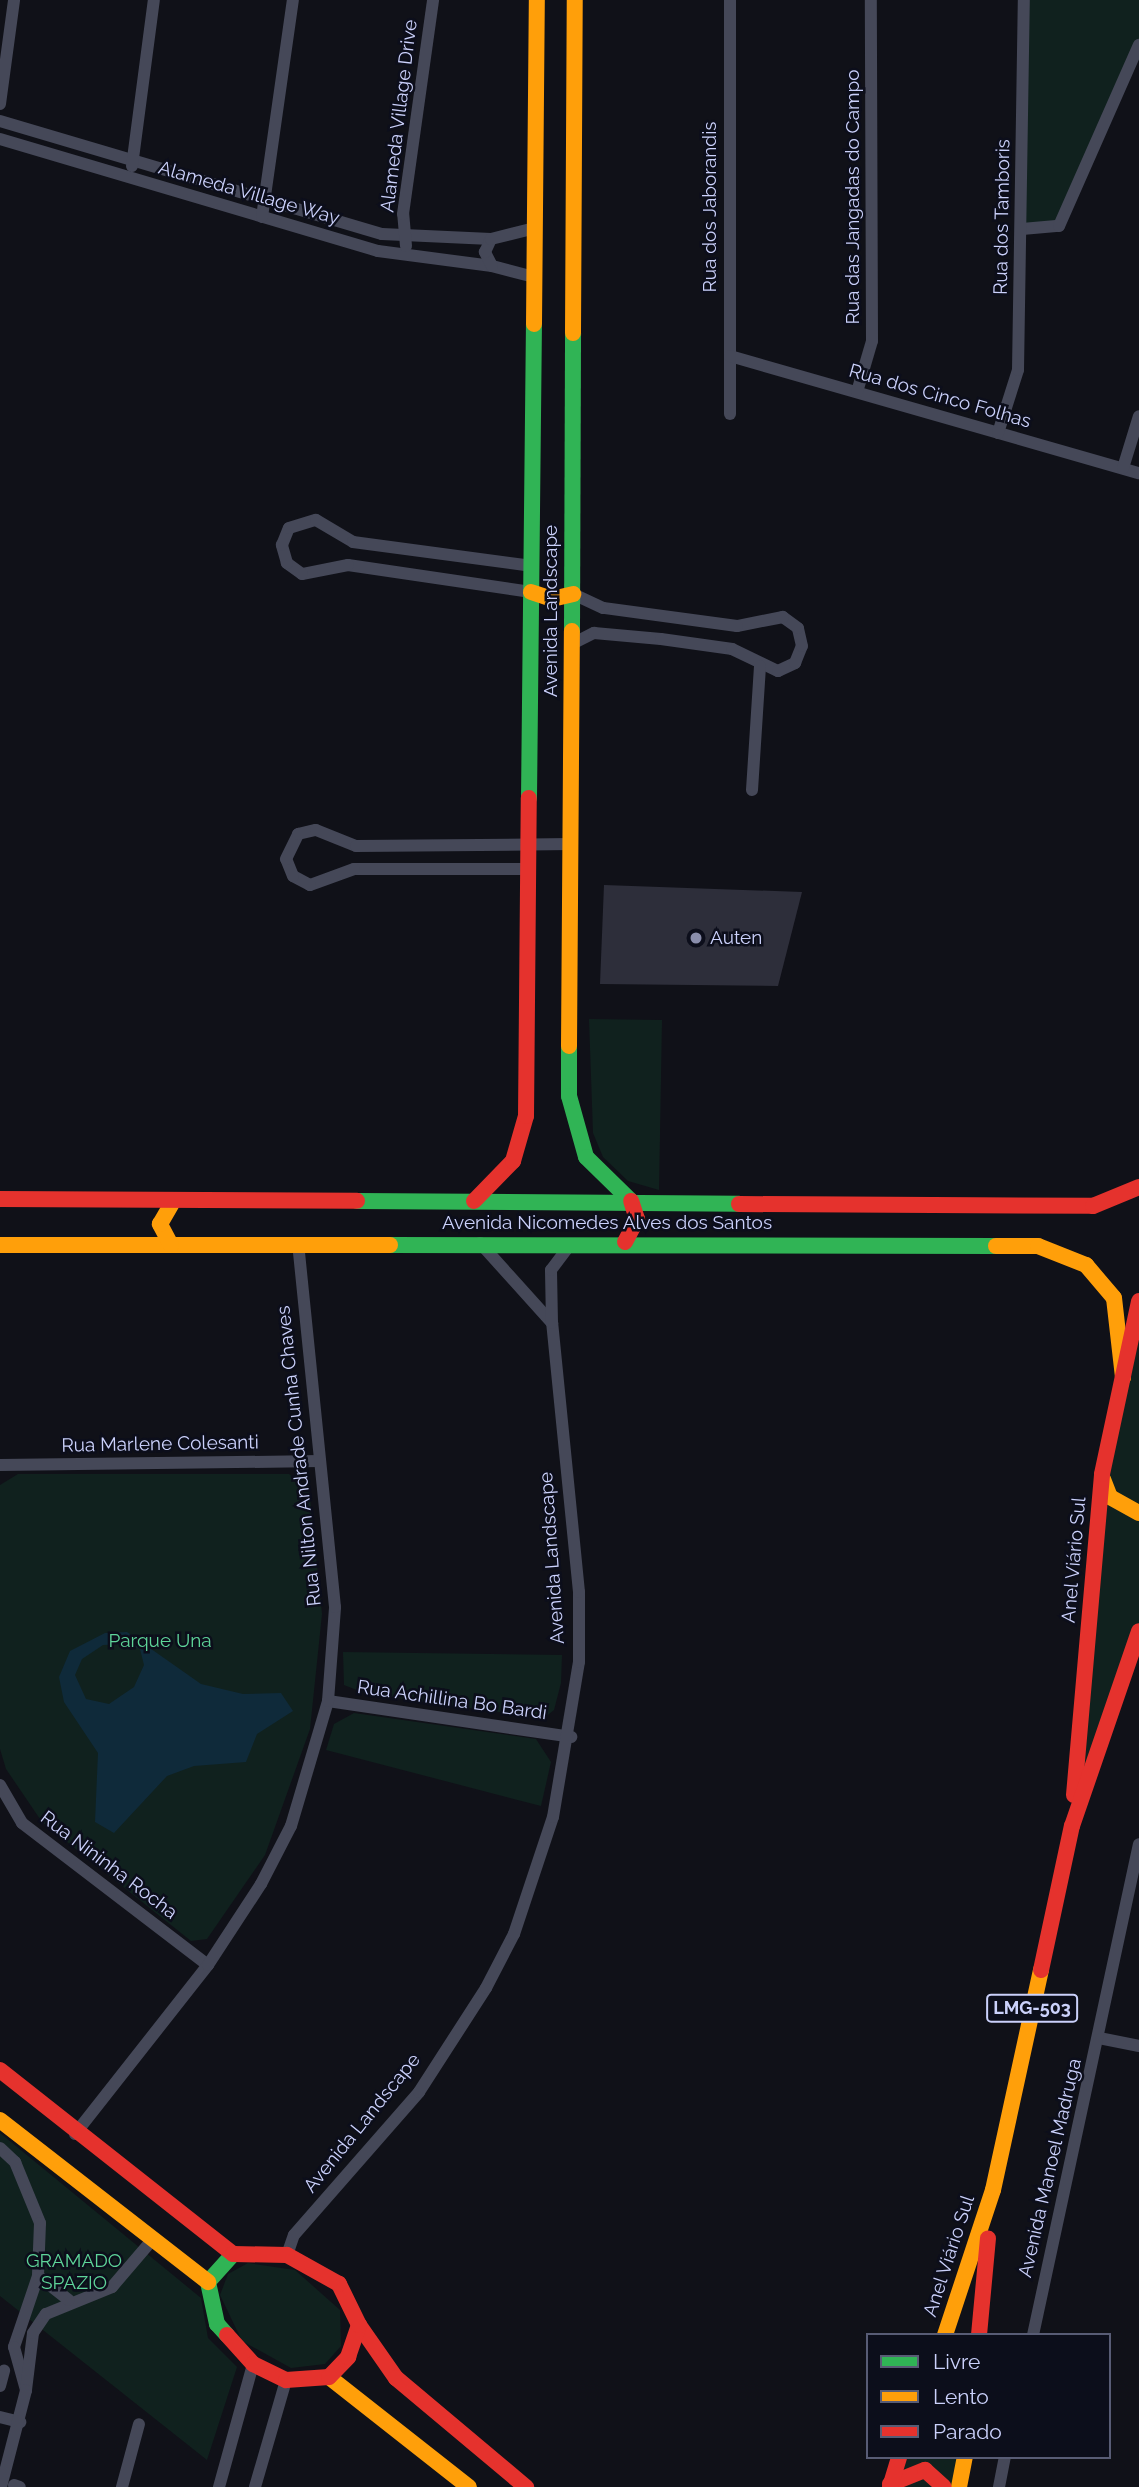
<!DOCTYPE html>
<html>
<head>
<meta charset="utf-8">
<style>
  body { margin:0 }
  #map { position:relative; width:1139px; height:2487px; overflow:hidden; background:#101118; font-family:Raleway,sans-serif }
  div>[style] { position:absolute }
  .green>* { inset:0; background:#10211e }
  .water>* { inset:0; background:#0f2a3a }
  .building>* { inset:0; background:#2d2e3a }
  .street>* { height:12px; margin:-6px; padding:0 6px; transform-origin:6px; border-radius:6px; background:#454858 }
  .fast>* { height:16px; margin:-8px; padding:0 8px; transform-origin:8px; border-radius:8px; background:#30b455 }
  .slow>* { height:16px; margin:-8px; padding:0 8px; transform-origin:8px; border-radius:8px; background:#ff9f0a }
  .jam>* { height:16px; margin:-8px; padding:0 8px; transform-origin:8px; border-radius:8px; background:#e5322d }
  .dots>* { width:19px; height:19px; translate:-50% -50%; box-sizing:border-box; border:4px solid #0c0e1b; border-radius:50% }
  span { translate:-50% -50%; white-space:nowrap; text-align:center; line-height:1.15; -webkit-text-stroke:5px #0c0e1b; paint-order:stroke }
  .shield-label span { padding:2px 5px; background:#0c0e1b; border:2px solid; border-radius:5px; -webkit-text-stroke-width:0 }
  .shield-label { font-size:18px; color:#cbd1fb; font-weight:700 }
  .street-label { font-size:19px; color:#cbd1fb }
  .poi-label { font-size:19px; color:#cbd1fb }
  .left { translate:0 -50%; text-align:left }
  .park-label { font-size:19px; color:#5ed499 }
  .legend { position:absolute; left:866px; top:2333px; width:245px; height:126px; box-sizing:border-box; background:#0c0e1b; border:2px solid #585c75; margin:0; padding:9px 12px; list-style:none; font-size:21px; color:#cbd1fb }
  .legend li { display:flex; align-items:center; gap:14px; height:35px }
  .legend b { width:35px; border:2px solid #585c75 }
</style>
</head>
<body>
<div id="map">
  <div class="green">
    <i style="clip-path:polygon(1024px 0,1139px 0,1139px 45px,1059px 226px,1022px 229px)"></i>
    <i style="clip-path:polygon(589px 1019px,662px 1020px,659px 1190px,628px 1181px,603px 1157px,593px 1133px)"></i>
    <i style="clip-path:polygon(1139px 1301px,1139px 1631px,1072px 1826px,1102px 1475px)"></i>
    <i style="clip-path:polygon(18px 1474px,289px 1474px,309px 1488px,322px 1614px,310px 1729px,265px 1855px,207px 1939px,191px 1941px,42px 1822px,6px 1769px,0 1749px,0 1485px)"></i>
    <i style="clip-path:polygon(343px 1652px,562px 1655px,561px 1683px,554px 1710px,544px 1718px,367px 1694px,344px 1685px)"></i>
    <i style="clip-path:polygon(354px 1713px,536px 1739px,551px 1762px,541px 1806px,326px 1750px,334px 1724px)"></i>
    <i style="clip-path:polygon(0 2133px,201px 2298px,208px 2338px,237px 2367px,207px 2460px,0 2296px)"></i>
    <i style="clip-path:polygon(248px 2263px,295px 2270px,340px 2310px,341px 2346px,325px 2364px,291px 2368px,242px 2341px,220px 2295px,228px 2274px)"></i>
    <i style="clip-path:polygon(899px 2457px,965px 2457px,959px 2487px,890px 2487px)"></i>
  </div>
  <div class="water">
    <i style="clip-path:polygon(evenodd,127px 1632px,201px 1684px,243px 1694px,281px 1693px,293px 1711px,257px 1734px,246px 1762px,194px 1766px,167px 1776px,114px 1833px,95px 1822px,98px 1753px,64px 1702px,59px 1677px,70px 1651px,105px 1633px,127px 1632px,128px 1644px,140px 1649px,144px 1665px,134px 1687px,109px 1704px,86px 1699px,75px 1675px,82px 1659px,103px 1645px,128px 1644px)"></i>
  </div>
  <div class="building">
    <i style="clip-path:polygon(604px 885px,802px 892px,778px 986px,600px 984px)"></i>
  </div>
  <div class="street">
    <i style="left:730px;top:0;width:414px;rotate:90deg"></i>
    <i style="left:0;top:104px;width:105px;rotate:-82.3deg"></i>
    <i style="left:0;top:121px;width:398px;rotate:16.5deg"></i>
    <i style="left:382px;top:234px;width:109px;rotate:2.6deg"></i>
    <i style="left:0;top:139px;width:394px;rotate:16.5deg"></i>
    <i style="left:378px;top:251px;width:115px;rotate:7.5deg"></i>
    <i style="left:132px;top:166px;width:167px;rotate:-82.5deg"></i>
    <i style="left:262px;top:217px;width:219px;rotate:-81.9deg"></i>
    <i style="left:1022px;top:229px;width:37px;rotate:-5deg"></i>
    <i style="left:1059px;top:226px;width:198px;rotate:-66.2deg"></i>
    <i style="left:406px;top:246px;width:32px;rotate:-95deg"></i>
    <i style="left:403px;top:214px;width:216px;rotate:-82deg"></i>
    <i style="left:534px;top:277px;width:43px;rotate:-165.3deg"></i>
    <i style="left:492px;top:266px;width:16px;rotate:-117deg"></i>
    <i style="left:485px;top:252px;width:14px;rotate:-65deg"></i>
    <i style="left:491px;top:239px;width:45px;rotate:-14deg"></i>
    <i style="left:730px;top:356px;width:425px;rotate:16deg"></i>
    <i style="left:857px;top:392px;width:53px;rotate:-73.6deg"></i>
    <i style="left:872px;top:341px;width:341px;rotate:-90.2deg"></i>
    <i style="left:998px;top:433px;width:66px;rotate:-72.4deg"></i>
    <i style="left:1018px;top:370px;width:370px;rotate:-89.1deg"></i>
    <i style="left:1123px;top:468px;width:54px;rotate:-72.9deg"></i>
    <i style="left:531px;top:592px;width:185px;rotate:-171.6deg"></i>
    <i style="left:348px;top:565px;width:47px;rotate:168.9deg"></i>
    <i style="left:302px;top:574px;width:19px;rotate:-144deg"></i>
    <i style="left:287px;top:563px;width:19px;rotate:-106deg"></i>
    <i style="left:282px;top:545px;width:18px;rotate:-68deg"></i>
    <i style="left:289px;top:528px;width:28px;rotate:-17deg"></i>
    <i style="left:316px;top:520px;width:43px;rotate:30.7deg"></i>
    <i style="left:353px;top:542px;width:181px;rotate:7.6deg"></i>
    <i style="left:572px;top:644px;width:25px;rotate:-27deg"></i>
    <i style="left:594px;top:633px;width:67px;rotate:5.1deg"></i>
    <i style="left:661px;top:639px;width:72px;rotate:8deg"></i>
    <i style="left:732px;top:649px;width:51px;rotate:25.6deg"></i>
    <i style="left:778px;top:671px;width:19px;rotate:-25deg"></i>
    <i style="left:795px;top:663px;width:18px;rotate:-68deg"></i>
    <i style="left:802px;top:646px;width:18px;rotate:-103deg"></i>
    <i style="left:798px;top:628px;width:19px;rotate:-144deg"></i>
    <i style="left:783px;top:617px;width:47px;rotate:168.9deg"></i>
    <i style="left:737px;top:626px;width:135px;rotate:-172.3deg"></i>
    <i style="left:603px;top:608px;width:33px;rotate:-155deg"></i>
    <i style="left:752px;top:790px;width:124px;rotate:-86.3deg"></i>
    <i style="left:529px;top:869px;width:175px;rotate:180deg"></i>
    <i style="left:354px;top:869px;width:47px;rotate:160deg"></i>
    <i style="left:310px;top:885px;width:19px;rotate:-152deg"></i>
    <i style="left:293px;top:876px;width:18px;rotate:-112deg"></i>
    <i style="left:286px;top:859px;width:28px;rotate:-64deg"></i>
    <i style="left:298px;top:834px;width:18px;rotate:-13deg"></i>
    <i style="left:316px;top:830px;width:43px;rotate:21.8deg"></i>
    <i style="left:356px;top:846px;width:215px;rotate:-0.5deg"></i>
    <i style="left:480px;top:1243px;width:108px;rotate:48deg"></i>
    <i style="left:0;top:1465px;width:320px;rotate:-0.7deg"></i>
    <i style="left:328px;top:1701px;width:246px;rotate:8.4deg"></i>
    <i style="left:0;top:1785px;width:44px;rotate:59.9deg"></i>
    <i style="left:22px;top:1823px;width:234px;rotate:37.4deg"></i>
    <i style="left:1099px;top:2038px;width:41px;rotate:11.3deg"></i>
    <i style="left:75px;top:2134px;width:215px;rotate:-51.8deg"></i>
    <i style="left:208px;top:1965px;width:97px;rotate:-56.8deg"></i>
    <i style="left:261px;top:1884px;width:65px;rotate:-62.7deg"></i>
    <i style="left:291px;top:1826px;width:130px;rotate:-73.5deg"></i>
    <i style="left:328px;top:1701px;width:94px;rotate:-85.7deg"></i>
    <i style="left:335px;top:1607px;width:364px;rotate:-95.8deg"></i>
    <i style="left:0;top:2148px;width:21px;rotate:43deg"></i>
    <i style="left:15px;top:2162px;width:66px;rotate:67.7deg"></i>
    <i style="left:40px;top:2223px;width:53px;rotate:92.2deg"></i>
    <i style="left:38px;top:2276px;width:75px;rotate:108.7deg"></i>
    <i style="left:14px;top:2347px;width:45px;rotate:74.4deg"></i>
    <i style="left:26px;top:2390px;width:57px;rotate:-83deg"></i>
    <i style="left:33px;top:2333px;width:23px;rotate:-56deg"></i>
    <i style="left:46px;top:2314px;width:71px;rotate:-22.2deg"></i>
    <i style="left:112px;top:2287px;width:63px;rotate:-49.5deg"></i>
    <i style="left:287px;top:2255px;width:21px;rotate:-71deg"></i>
    <i style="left:294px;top:2235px;width:190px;rotate:-48.8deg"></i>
    <i style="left:419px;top:2092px;width:124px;rotate:-57.2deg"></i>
    <i style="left:486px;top:1988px;width:61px;rotate:-62.6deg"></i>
    <i style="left:514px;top:1934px;width:123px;rotate:-71.6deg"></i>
    <i style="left:553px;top:1817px;width:157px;rotate:-80.5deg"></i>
    <i style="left:579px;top:1662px;width:70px;rotate:-90deg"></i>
    <i style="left:579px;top:1592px;width:270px;rotate:-95.7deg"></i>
    <i style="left:552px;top:1323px;width:53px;rotate:-91.1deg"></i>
    <i style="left:551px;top:1270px;width:31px;rotate:-53deg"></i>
    <i style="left:38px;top:2276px;width:39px;rotate:38deg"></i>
    <i style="left:1033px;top:2335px;width:502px;rotate:-77.82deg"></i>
    <i style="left:0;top:2386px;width:16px;rotate:-75deg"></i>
    <i style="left:0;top:2417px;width:21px;rotate:14deg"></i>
    <i style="left:14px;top:2485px;width:6px;rotate:18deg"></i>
    <i style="left:1px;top:2487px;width:100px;rotate:-75.5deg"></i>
    <i style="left:122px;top:2487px;width:65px;rotate:-74.9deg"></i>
    <i style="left:219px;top:2487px;width:128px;rotate:-74.5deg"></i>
    <i style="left:255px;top:2487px;width:111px;rotate:-73.8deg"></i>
    <i style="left:999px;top:2487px;width:31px;rotate:-79deg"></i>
  </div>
  <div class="fast">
    <i style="left:572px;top:631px;width:298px;rotate:-89.8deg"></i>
    <i style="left:529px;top:798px;width:474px;rotate:-89.4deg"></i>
    <i style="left:569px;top:1046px;width:50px;rotate:90deg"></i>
    <i style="left:569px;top:1096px;width:63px;rotate:74.4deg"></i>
    <i style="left:586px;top:1157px;width:63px;rotate:44.4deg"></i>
    <i style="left:357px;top:1201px;width:382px;rotate:0.4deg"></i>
    <i style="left:390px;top:1245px;width:606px;rotate:0.09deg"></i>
    <i style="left:227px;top:2335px;width:15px;rotate:-132deg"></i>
    <i style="left:217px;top:2324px;width:43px;rotate:-102.1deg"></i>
    <i style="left:208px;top:2282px;width:38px;rotate:-48deg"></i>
  </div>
  <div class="slow">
    <i style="left:534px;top:324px;width:324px;rotate:-89.5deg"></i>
    <i style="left:573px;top:333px;width:333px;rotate:-89.7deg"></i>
    <i style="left:531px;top:592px;width:22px;rotate:18deg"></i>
    <i style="left:552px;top:599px;width:22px;rotate:-13deg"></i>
    <i style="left:569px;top:1046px;width:415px;rotate:-89.6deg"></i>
    <i style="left:0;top:1245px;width:390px"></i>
    <i style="left:171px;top:1245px;width:24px;rotate:-118deg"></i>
    <i style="left:160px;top:1224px;width:24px;rotate:-60deg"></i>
    <i style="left:996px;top:1246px;width:42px"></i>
    <i style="left:1038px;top:1246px;width:52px;rotate:21.6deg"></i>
    <i style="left:1086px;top:1265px;width:43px;rotate:49.7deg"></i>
    <i style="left:1114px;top:1298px;width:80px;rotate:83.5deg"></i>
    <i style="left:1103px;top:1479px;width:19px;rotate:69deg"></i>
    <i style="left:1110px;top:1497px;width:33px;rotate:29deg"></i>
    <i style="left:0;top:2120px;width:264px;rotate:37.9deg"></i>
    <i style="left:945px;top:2335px;width:153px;rotate:-71.7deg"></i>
    <i style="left:993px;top:2190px;width:225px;rotate:-77.7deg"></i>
    <i style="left:329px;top:2377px;width:178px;rotate:38.2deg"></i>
    <i style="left:959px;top:2487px;width:31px;rotate:-79deg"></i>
  </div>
  <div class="jam">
    <i style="left:0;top:1199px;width:357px;rotate:0.3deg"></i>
    <i style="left:474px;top:1201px;width:56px;rotate:-45.7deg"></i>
    <i style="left:513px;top:1161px;width:47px;rotate:-73.9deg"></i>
    <i style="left:526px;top:1116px;width:318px;rotate:-89.5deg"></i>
    <i style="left:739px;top:1204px;width:354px;rotate:0.3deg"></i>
    <i style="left:1093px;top:1206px;width:50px;rotate:-22.4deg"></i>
    <i style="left:625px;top:1242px;width:26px;rotate:-62deg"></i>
    <i style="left:637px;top:1219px;width:19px;rotate:-108deg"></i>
    <i style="left:1074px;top:1795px;width:322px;rotate:-85deg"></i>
    <i style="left:1102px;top:1474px;width:177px;rotate:-77.9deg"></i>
    <i style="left:1041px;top:1970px;width:147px;rotate:-77.9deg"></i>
    <i style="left:1072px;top:1826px;width:206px;rotate:-71deg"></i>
    <i style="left:0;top:2070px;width:297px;rotate:38.3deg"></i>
    <i style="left:359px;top:2325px;width:65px;rotate:55.1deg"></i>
    <i style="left:396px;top:2378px;width:170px;rotate:40deg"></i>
    <i style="left:227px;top:2335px;width:39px;rotate:48deg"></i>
    <i style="left:253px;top:2364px;width:37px;rotate:26deg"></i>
    <i style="left:286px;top:2380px;width:43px;rotate:-4deg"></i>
    <i style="left:329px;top:2377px;width:28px;rotate:-46deg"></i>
    <i style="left:348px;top:2357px;width:34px;rotate:-71deg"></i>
    <i style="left:359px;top:2325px;width:46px;rotate:-116deg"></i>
    <i style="left:339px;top:2284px;width:60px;rotate:-150.9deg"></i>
    <i style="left:287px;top:2255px;width:54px;rotate:-178.9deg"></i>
    <i style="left:979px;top:2335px;width:97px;rotate:-84.7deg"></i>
    <i style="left:890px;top:2484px;width:38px;rotate:-22deg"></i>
    <i style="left:925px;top:2470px;width:25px;rotate:42deg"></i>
    <i style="left:890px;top:2487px;width:31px;rotate:-73deg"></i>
  </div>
  <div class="dots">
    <i style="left:696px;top:938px;background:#8a8eac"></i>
  </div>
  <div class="shield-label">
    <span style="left:1032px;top:2008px">LMG-503</span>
  </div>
  <div class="street-label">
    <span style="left:399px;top:116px;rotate:-83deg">Alameda Village Drive</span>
    <span style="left:249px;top:193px;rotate:16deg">Alameda Village Way</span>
    <span style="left:853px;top:197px;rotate:-90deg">Rua das Jangadas do Campo</span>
    <span style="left:710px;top:207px;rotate:-90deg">Rua dos Jaborandis</span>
    <span style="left:1002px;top:217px;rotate:-89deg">Rua dos Tamboris</span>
    <span style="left:940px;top:396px;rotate:16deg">Rua dos Cinco Folhas</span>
    <span style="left:551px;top:611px;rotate:-90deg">Avenida Landscape</span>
    <span style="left:607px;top:1223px">Avenida Nicomedes Alves dos Santos</span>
    <span style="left:160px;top:1444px;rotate:-1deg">Rua Marlene Colesanti</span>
    <span style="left:299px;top:1456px;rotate:-96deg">Rua Nilton Andrade Cunha Chaves</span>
    <span style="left:552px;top:1558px;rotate:-94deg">Avenida Landscape</span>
    <span style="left:1074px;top:1560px;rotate:-85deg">Anel Viário Sul</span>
    <span style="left:452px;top:1700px;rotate:8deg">Rua Achillina Bo Bardi</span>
    <span style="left:109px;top:1865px;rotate:37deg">Rua Nininha Rocha</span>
    <span style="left:362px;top:2123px;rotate:-51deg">Avenida Landscape</span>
    <span style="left:1050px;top:2168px;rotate:-77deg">Avenida Manoel Madruga</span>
    <span style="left:949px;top:2256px;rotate:-72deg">Anel Viário Sul</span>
  </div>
  <div class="poi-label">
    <span class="left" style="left:710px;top:938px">Auten</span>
  </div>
  <div class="park-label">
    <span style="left:160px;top:1641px">Parque Una</span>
    <span style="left:74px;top:2272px">GRAMADO<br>SPAZIO</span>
  </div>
  <ul class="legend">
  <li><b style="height:9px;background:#30b455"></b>Livre</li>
  <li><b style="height:9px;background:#ff9f0a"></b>Lento</li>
  <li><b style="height:9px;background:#e5322d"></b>Parado</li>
  </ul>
</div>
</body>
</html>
